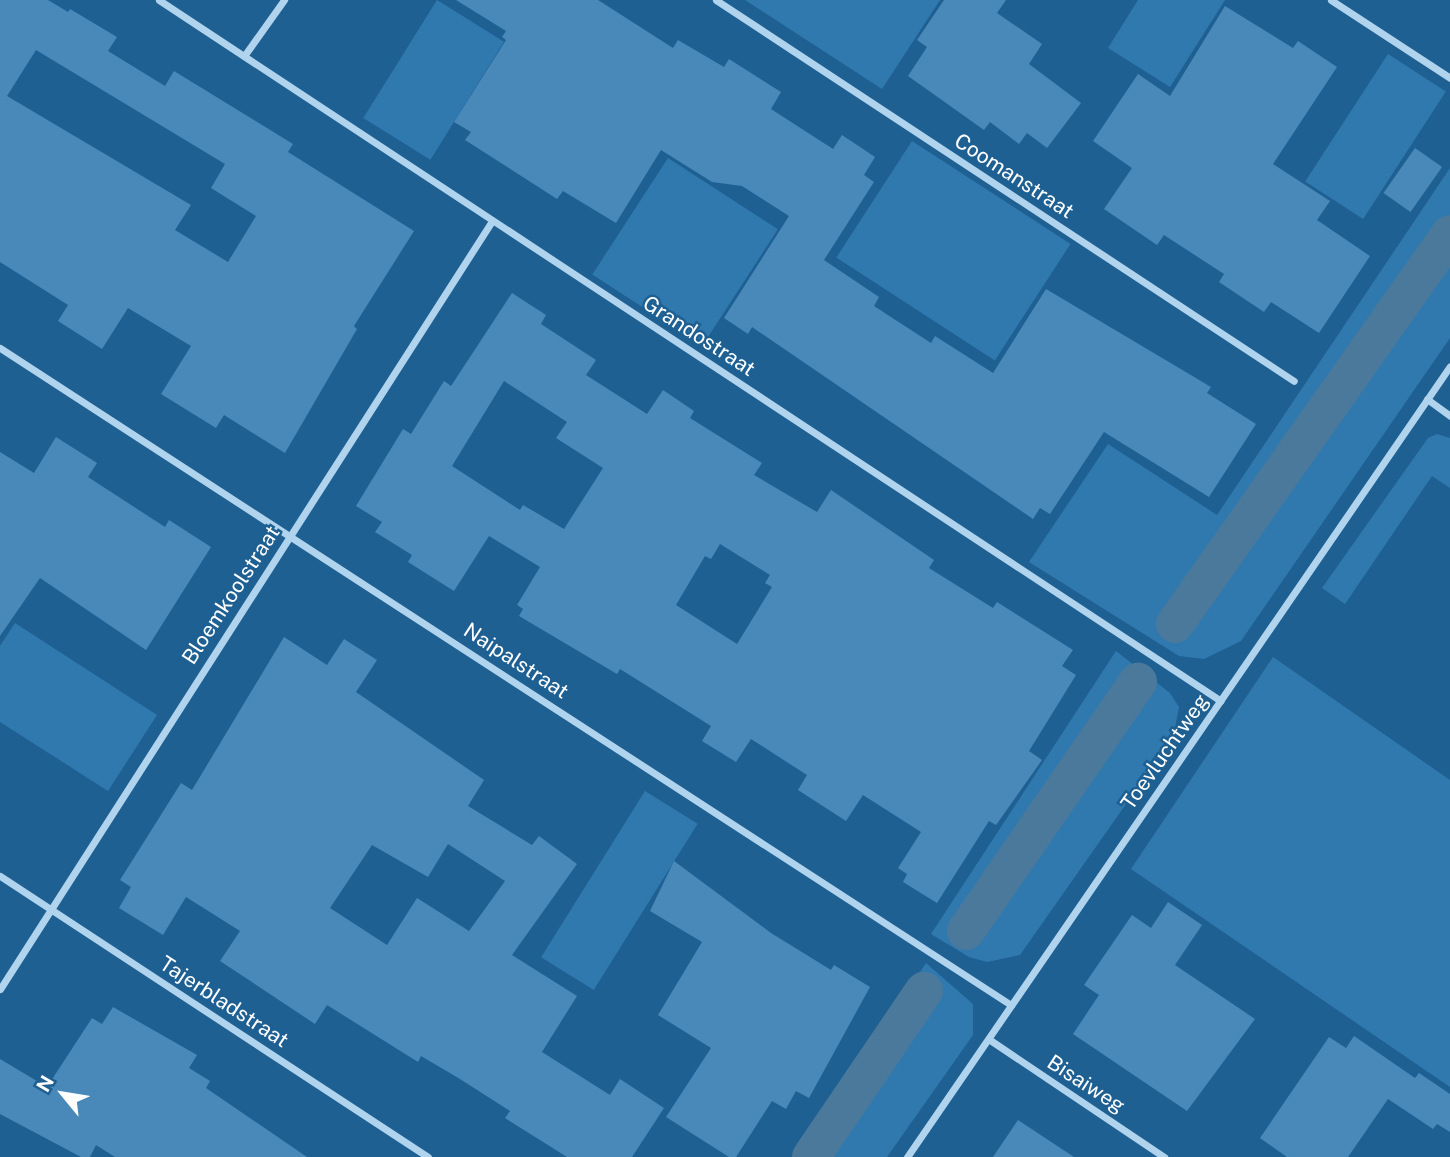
<!DOCTYPE html>
<html>
<head>
<meta charset="utf-8">
<style>
  body { margin:0 }
  #map { position:relative; width:1450px; height:1157px; overflow:hidden; background:#1f6093; font-family:"Public Sans",sans-serif }
  div>[style] { position:absolute }
  .green>* { inset:0; background:#3079af; transform-origin:0 0 }
  .canal>* { height:38px; margin:-19px; padding:0 19px; transform-origin:19px; border-radius:19px; background:#4b799c }
  .building>* { inset:0; background:#4889b9; transform-origin:0 0 }
  .street>* { height:7px; margin:-3.5px; padding:0 3.5px; transform-origin:3.5px; border-radius:3.5px; background:#b1d4ee }
  span { translate:-50% -50%; white-space:nowrap; text-align:center; line-height:1.15; -webkit-text-stroke:5px #1f6093; paint-order:stroke }
  .street-label { font-size:21px; color:#fff }
  .north { position:absolute; left:28px; top:1059px; width:70px; height:70px; -webkit-text-stroke:5px #1f6093; paint-order:stroke; rotate:300deg; font-size:19px; font-weight:700; line-height:28px; text-align:center; color:#fff }
  .north::after { content:''; display:block; margin:auto; width:24px; height:32px; background:#fff; clip-path:polygon(50% 0,100% 100%,50% 72%,0 100%) }
</style>
</head>
<body>
<div id="map">
  <div class="green">
    <i style="left:437px;top:0;width:79px;height:139px;rotate:32deg"></i>
    <i style="clip-path:polygon(745px 0,940px 0,882px 89px)"></i>
    <i style="clip-path:polygon(1138px 0,1225px 0,1170px 87px,1108px 48px)"></i>
    <i style="left:1388px;top:54px;width:69px;height:152px;rotate:33deg"></i>
    <i style="left:912px;top:141px;width:189px;height:139px;rotate:33deg"></i>
    <i style="left:668px;top:158px;width:131px;height:139px;rotate:33deg"></i>
    <i style="clip-path:polygon(1450px 168px,1450px 338px,1241px 641px,1204px 659px,1179px 656px,1029px 562px,1108px 444px,1217px 515px)"></i>
    <i style="clip-path:polygon(1437px 434px,1450px 438px,1450px 488px,1432px 476px,1345px 604px,1322px 588px,1428px 438px)"></i>
    <i style="clip-path:polygon(15px 623px,157px 715px,108px 791px,0 722px,0 646px)"></i>
    <i style="clip-path:polygon(1116px 651px,1170px 693px,1179px 707px,1173px 737px,1020px 955px,987px 962px,969px 957px,931px 934px)"></i>
    <i style="clip-path:polygon(1273px 657px,1450px 780px,1450px 1087px,1131px 869px)"></i>
    <i style="left:645px;top:791px;width:62px;height:196px;rotate:32deg"></i>
    <i style="clip-path:polygon(926px 963px,973px 1004px,973px 1035px,887px 1157px,794px 1157px)"></i>
  </div>
  <div class="canal">
    <i style="left:1175px;top:624px;width:477px;rotate:-54.8deg"></i>
    <i style="left:966px;top:931px;width:303px;rotate:-55.4deg"></i>
    <i style="left:811px;top:1157px;width:201px;rotate:-55.8deg"></i>
  </div>
  <div class="building">
    <i style="clip-path:polygon(evenodd,0 0,48px 0,68px 12px,70px 9px,117px 37px,108px 51px,165px 86px,174px 71px,293px 144px,288px 152px,414px 231px,354px 326px,357px 329px,285px 453px,224px 415px,216px 428px,161px 394px,191px 346px,128px 308px,102px 349px,58px 321px,68px 305px,0 262px,0 0,36px 50px,225px 164px,211px 188px,256px 216px,228px 262px,175px 230px,191px 205px,7px 96px,36px 50px)"></i>
    <i style="clip-path:polygon(456px 0,598px 0,673px 48px,678px 40px,724px 67px,729px 59px,781px 92px,771px 109px,833px 149px,842px 135px,875px 157px,864px 175px,874px 182px,824px 260px,879px 297px,874px 306px,931px 343px,935px 336px,993px 373px,1046px 289px,1211px 387px,1207px 393px,1256px 424px,1209px 497px,1104px 432px,1050px 514px,1040px 508px,1033px 519px,752px 327px,748px 334px,724px 318px,789px 216px,742px 186px,712px 182px,661px 150px,616px 223px,563px 191px,557px 199px,465px 140px,471px 132px,454px 122px,506px 40px,502px 37px,506px 31px)"></i>
    <i style="clip-path:polygon(944px 0,1006px 0,997px 13px,1042px 44px,1029px 64px,1081px 103px,1047px 148px,1027px 133px,1019px 144px,990px 122px,984px 130px,908px 76px,927px 47px,917px 40px)"></i>
    <i style="clip-path:polygon(1225px 6px,1293px 48px,1298px 41px,1337px 67px,1273px 164px,1330px 201px,1317px 220px,1370px 256px,1319px 333px,1271px 302px,1264px 312px,1219px 282px,1224px 274px,1164px 235px,1157px 245px,1104px 209px,1132px 168px,1093px 141px,1138px 74px,1170px 96px)"></i>
    <i style="left:1415px;top:148px;width:33px;height:55px;rotate:35deg"></i>
    <i style="clip-path:polygon(evenodd,512px 293px,546px 315px,541px 324px,596px 360px,586px 375px,647px 414px,663px 390px,694px 411px,690px 418px,762px 463px,754px 475px,817px 512px,831px 490px,934px 560px,929px 568px,993px 608px,997px 602px,1073px 650px,1062px 666px,1076px 675px,1029px 751px,1042px 760px,996px 825px,989px 821px,937px 903px,903px 882px,907px 874px,898px 868px,921px 832px,863px 795px,846px 821px,798px 790px,807px 775px,751px 739px,736px 762px,702px 741px,711px 726px,620px 669px,617px 674px,519px 616px,523px 609px,517px 605px,540px 567px,489px 536px,454px 591px,408px 562px,412px 555px,375px 532px,382px 522px,356px 506px,403px 429px,411px 434px,444px 381px,451px 386px,512px 293px,504px 381px,567px 422px,556px 438px,603px 468px,564px 529px,523px 505px,520px 510px,452px 466px,504px 381px,512px 293px,720px 544px,770px 575px,765px 583px,772px 587px,737px 644px,676px 605px,705px 556px,711px 559px,720px 544px)"></i>
    <i style="clip-path:polygon(56px 437px,97px 463px,88px 477px,165px 527px,169px 520px,211px 547px,146px 650px,40px 578px,0 636px,0 452px,34px 473px)"></i>
    <i style="clip-path:polygon(evenodd,284px 637px,327px 665px,344px 639px,377px 660px,356px 692px,484px 780px,468px 806px,532px 845px,539px 836px,577px 864px,512px 955px,577px 996px,542px 1052px,610px 1095px,620px 1079px,664px 1108px,632px 1157px,567px 1157px,505px 1118px,510px 1111px,460px 1079px,421px 1056px,418px 1062px,327px 1005px,315px 1024px,220px 961px,240px 931px,186px 897px,163px 935px,119px 908px,131px 887px,120px 880px,181px 783px,192px 790px,284px 637px,448px 844px,505px 881px,469px 931px,417px 898px,387px 945px,330px 908px,372px 845px,428px 877px,448px 844px)"></i>
    <i style="clip-path:polygon(674px 861px,771px 933px,831px 970px,834px 965px,870px 987px,809px 1098px,796px 1091px,786px 1109px,772px 1101px,736px 1157px,729px 1157px,666px 1117px,711px 1048px,658px 1015px,702px 942px,650px 911px)"></i>
    <i style="clip-path:polygon(1168px 902px,1202px 925px,1175px 965px,1255px 1019px,1187px 1111px,1073px 1034px,1099px 995px,1084px 985px,1132px 915px,1151px 928px)"></i>
    <i style="clip-path:polygon(113px 1007px,197px 1055px,189px 1068px,210px 1081px,206px 1088px,307px 1157px,115px 1157px,96px 1145px,90px 1157px,81px 1157px,0 1114px,0 1059px,47px 1087px,92px 1018px,102px 1024px)"></i>
    <i style="clip-path:polygon(1354px 1036px,1415px 1078px,1419px 1073px,1450px 1094px,1450px 1132px,1437px 1124px,1433px 1129px,1388px 1099px,1348px 1157px,1287px 1157px,1260px 1138px,1329px 1037px,1346px 1048px)"></i>
    <i style="clip-path:polygon(1018px 1120px,1074px 1157px,993px 1157px)"></i>
  </div>
  <div class="street">
    <i style="left:159px;top:0;width:1272px;rotate:33.43deg"></i>
    <i style="left:716px;top:0;width:692px;rotate:33.39deg"></i>
    <i style="left:1331px;top:0;width:142px;rotate:33.2deg"></i>
    <i style="left:244px;top:56px;width:69px;rotate:-54.5deg"></i>
    <i style="left:0;top:348px;width:1206px;rotate:33.02deg"></i>
    <i style="left:1427px;top:399px;width:29px;rotate:36deg"></i>
    <i style="left:0;top:876px;width:512px;rotate:33.29deg"></i>
    <i style="left:0;top:989px;width:912px;rotate:-57.36deg"></i>
    <i style="left:990px;top:1040px;width:210px;rotate:33.9deg"></i>
    <i style="left:907px;top:1157px;width:959px;rotate:-55.53deg"></i>
  </div>
  <div class="street-label">
    <span style="left:1014px;top:176px;rotate:33deg">Coomanstraat</span>
    <span style="left:699px;top:336px;rotate:33deg">Grandostraat</span>
    <span style="left:231px;top:595px;rotate:-57deg">Bloemkoolstraat</span>
    <span style="left:516px;top:661px;rotate:33deg">Naipalstraat</span>
    <span style="left:1165px;top:752px;rotate:-55deg">Toevluchtweg</span>
    <span style="left:224px;top:1002px;rotate:33deg">Tajerbladstraat</span>
    <span style="left:1086px;top:1084px;rotate:33deg">Bisaiweg</span>
  </div>
  <div class="north">N</div>
</div>
</body>
</html>
